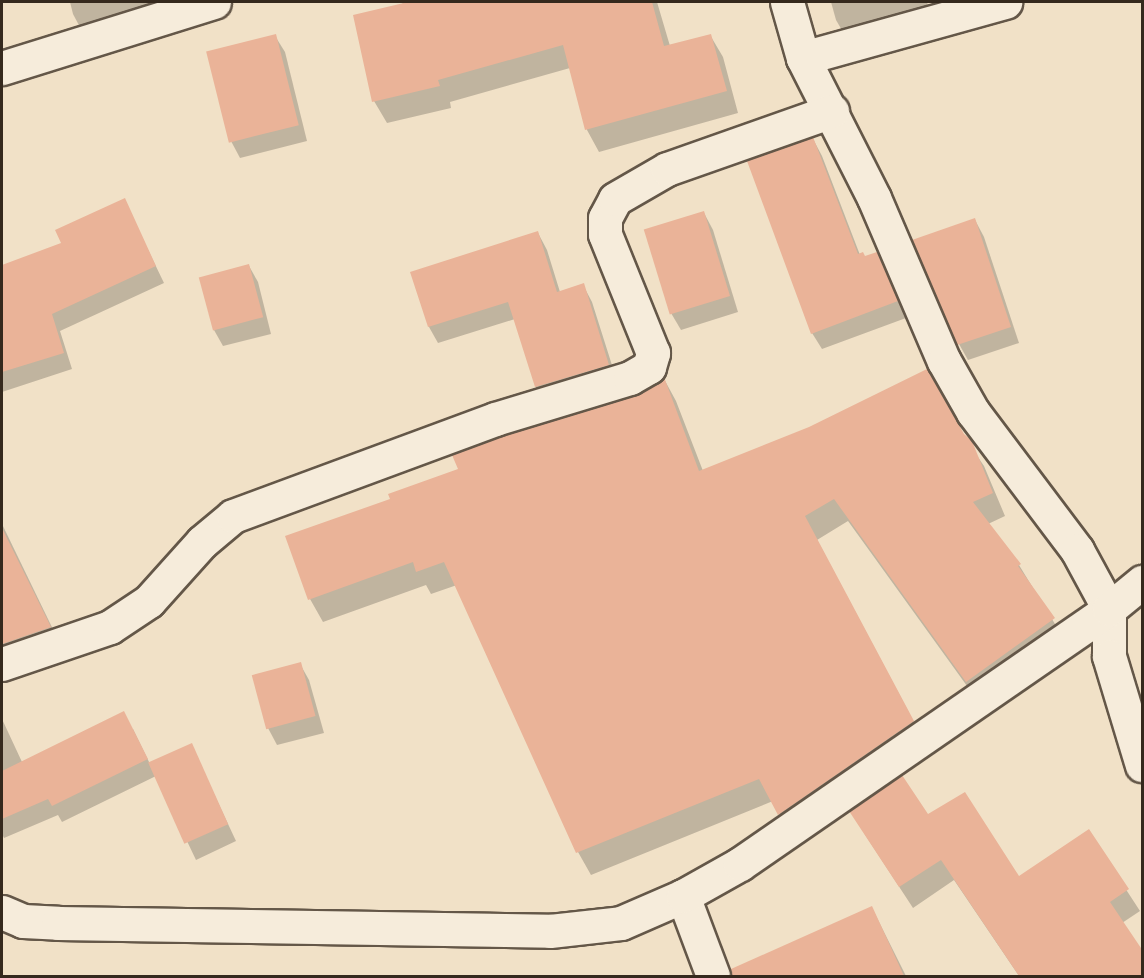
<!DOCTYPE html>
<html>
<head>
<meta charset="utf-8">
<style>
  body { margin:0 }
  #map { position:relative; width:1144px; height:978px; overflow:hidden; background:#f1e1c7; font-family:"Sorts Mill Goudy",serif }
  div>[style] { position:absolute }
  .shadow>* { inset:0; background:#0003 }
  .building>* { inset:0; background:#eab398; transform-origin:0 0 }
  .roads { filter:drop-shadow(2px 0 #645748) drop-shadow(-2px 0 #645748) drop-shadow(0 2px #645748) drop-shadow(0 -2px #645748) }
  .minor>* { height:33px; margin:-16.5px; padding:0 16.5px; transform-origin:16.5px; border-radius:16.5px; background:#f6ecdb }
  span { translate:-50% -50%; white-space:nowrap; text-align:center; line-height:1.15; -webkit-text-stroke:5px #f6ecdb; paint-order:stroke }
  .frame { position:absolute; inset:0; border:3px solid #35291d; pointer-events:none }
</style>
</head>
<body>
<div id="map">
  <div class="shadow">
    <i style="clip-path:polygon(70px 2px,151px 2px,154px 16px,82px 31px,73px 14px)"></i>
    <i style="clip-path:polygon(403px 2px,657px 2px,670px 46px,710px 35px,723px 57px,738px 113px,599px 152px,587px 130px,570px 68px,450px 102px,451px 108px,387px 123px,374px 101px)"></i>
    <i style="clip-path:polygon(831px 2px,927px 2px,932px 20px,850px 44px,836px 20px)"></i>
    <i style="clip-path:polygon(275px 36px,285px 52px,307px 141px,240px 158px,231px 141px)"></i>
    <i style="clip-path:polygon(813px 139px,822px 156px,860px 255px,865px 257px,876px 254px,906px 318px,822px 349px,812px 333px)"></i>
    <i style="clip-path:polygon(124px 200px,164px 283px,60px 331px,72px 369px,2px 392px,2px 267px,64px 244px)"></i>
    <i style="clip-path:polygon(704px 213px,713px 230px,738px 312px,681px 330px,671px 313px)"></i>
    <i style="clip-path:polygon(975px 220px,984px 237px,1019px 343px,968px 360px,959px 344px)"></i>
    <i style="clip-path:polygon(538px 233px,547px 250px,560px 292px,583px 285px,592px 302px,617px 381px,546px 403px,536px 387px,515px 319px,438px 343px,429px 327px,412px 273px)"></i>
    <i style="clip-path:polygon(249px 266px,258px 282px,271px 334px,223px 346px,214px 330px)"></i>
    <i style="clip-path:polygon(664px 379px,676px 401px,703px 471px,963px 435px,984px 466px,1005px 516px,988px 524px,1019px 565px,1066px 642px,980px 704px,848px 521px,817px 540px,926px 745px,792px 837px,773px 801px,591px 875px,578px 852px,457px 585px,431px 594px,426px 585px,323px 622px,310px 599px,392px 500px,636px 397px)"></i>
    <i style="clip-path:polygon(2px 524px,63px 650px,2px 667px)"></i>
    <i style="clip-path:polygon(300px 664px,309px 680px,324px 733px,277px 745px,268px 728px)"></i>
    <i style="clip-path:polygon(2px 719px,22px 762px,133px 729px,150px 764px,191px 745px,236px 841px,196px 860px,156px 776px,62px 822px,58px 815px,4px 838px,2px 834px)"></i>
    <i style="clip-path:polygon(928px 816px,1018px 878px,1088px 831px,1140px 911px,1122px 923px,1142px 954px,1142px 976px,1019px 976px,954px 880px,913px 908px,864px 833px)"></i>
    <i style="clip-path:polygon(872px 908px,906px 976px,775px 976px,765px 955px)"></i>
  </div>
  <div class="building">
    <i style="clip-path:polygon(408px 2px,652px 2px,664px 46px,711px 34px,727px 91px,585px 130px,563px 45px,438px 80px,440px 86px,372px 102px,353px 15px)"></i>
    <i style="left:276px;top:34px;width:94px;height:72px;rotate:76deg"></i>
    <i style="clip-path:polygon(813px 137px,858px 254px,863px 252px,865px 256px,877px 252px,898px 301px,811px 334px,747px 161px)"></i>
    <i style="clip-path:polygon(125px 198px,156px 266px,52px 314px,64px 353px,2px 372px,2px 265px,61px 243px,55px 230px)"></i>
    <i style="left:704px;top:211px;width:89px;height:63px;rotate:73deg"></i>
    <i style="clip-path:polygon(975px 218px,1011px 327px,957px 345px,912px 240px)"></i>
    <i style="clip-path:polygon(538px 231px,557px 292px,584px 283px,609px 365px,535px 387px,508px 302px,428px 327px,410px 272px)"></i>
    <i style="left:249px;top:264px;width:55px;height:52px;rotate:75deg"></i>
    <i style="clip-path:polygon(927px 369px,964px 434px,972px 441px,993px 493px,973px 502px,1021px 564px,1018px 566px,1055px 618px,966px 682px,834px 499px,805px 516px,914px 721px,778px 815px,759px 779px,576px 853px,444px 562px,416px 572px,413px 562px,308px 600px,285px 536px,390px 499px,388px 494px,458px 469px,452px 455px,501px 437px,635px 396px,658px 383px,664px 377px,699px 471px,809px 427px)"></i>
    <i style="clip-path:polygon(2px 528px,51px 627px,2px 644px)"></i>
    <i style="left:301px;top:662px;width:56px;height:51px;rotate:75deg"></i>
    <i style="clip-path:polygon(124px 711px,148px 759px,52px 806px,48px 799px,2px 819px,2px 771px)"></i>
    <i style="left:192px;top:743px;width:89px;height:48px;rotate:66deg"></i>
    <i style="clip-path:polygon(902px 775px,928px 814px,965px 792px,1019px 876px,1089px 829px,1129px 889px,1110px 902px,1143px 951px,1143px 976px,1019px 976px,941px 860px,899px 887px,849px 811px)"></i>
    <i style="clip-path:polygon(872px 906px,904px 976px,731px 976px,731px 969px)"></i>
  </div>
  <div class="roads">
    <div class="minor">
      <i style="left:787px;top:2px;width:58px;rotate:74.1deg"></i>
      <i style="left:803px;top:58px;width:157px;rotate:63.1deg"></i>
      <i style="left:874px;top:198px;width:177px;rotate:66.8deg"></i>
      <i style="left:944px;top:361px;width:59px;rotate:60.4deg"></i>
      <i style="left:973px;top:412px;width:173px;rotate:53deg"></i>
      <i style="left:1077px;top:550px;width:67px;rotate:61.5deg"></i>
      <i style="left:1109px;top:609px;width:47px;rotate:90deg"></i>
      <i style="left:1109px;top:656px;width:114px;rotate:73.2deg"></i>
      <i style="left:803px;top:58px;width:210px;rotate:-15.5deg"></i>
      <i style="left:2px;top:68px;width:222px;rotate:-17.3deg"></i>
      <i style="left:2px;top:664px;width:114px;rotate:-18.9deg"></i>
      <i style="left:110px;top:627px;width:47px;rotate:-33.7deg"></i>
      <i style="left:149px;top:601px;width:79px;rotate:-48.1deg"></i>
      <i style="left:202px;top:542px;width:40px;rotate:-40deg"></i>
      <i style="left:233px;top:516px;width:279px;rotate:-20.3deg"></i>
      <i style="left:495px;top:419px;width:141px;rotate:-16.9deg"></i>
      <i style="left:630px;top:378px;width:22px;rotate:-30deg"></i>
      <i style="left:649px;top:367px;width:15px;rotate:-74deg"></i>
      <i style="left:653px;top:353px;width:128px;rotate:-112deg"></i>
      <i style="left:605px;top:234px;width:16px;rotate:-90deg"></i>
      <i style="left:605px;top:218px;width:21px;rotate:-62deg"></i>
      <i style="left:615px;top:199px;width:60px;rotate:-30deg"></i>
      <i style="left:667px;top:169px;width:175px;rotate:-19.4deg"></i>
      <i style="left:683px;top:896px;width:85px;rotate:69.4deg"></i>
      <i style="left:2px;top:912px;width:23px;rotate:23deg"></i>
      <i style="left:23px;top:921px;width:35px;rotate:3deg"></i>
      <i style="left:58px;top:923px;width:492px;rotate:0.9deg"></i>
      <i style="left:550px;top:931px;width:71px;rotate:-6.4deg"></i>
      <i style="left:621px;top:923px;width:68px;rotate:-23.5deg"></i>
      <i style="left:683px;top:896px;width:65px;rotate:-29.3deg"></i>
      <i style="left:740px;top:864px;width:449px;rotate:-34.6deg"></i>
      <i style="left:1109px;top:609px;width:43px;rotate:-39.3deg"></i>
    </div>
  </div>
  <div class="frame"></div>
</div>
</body>
</html>
